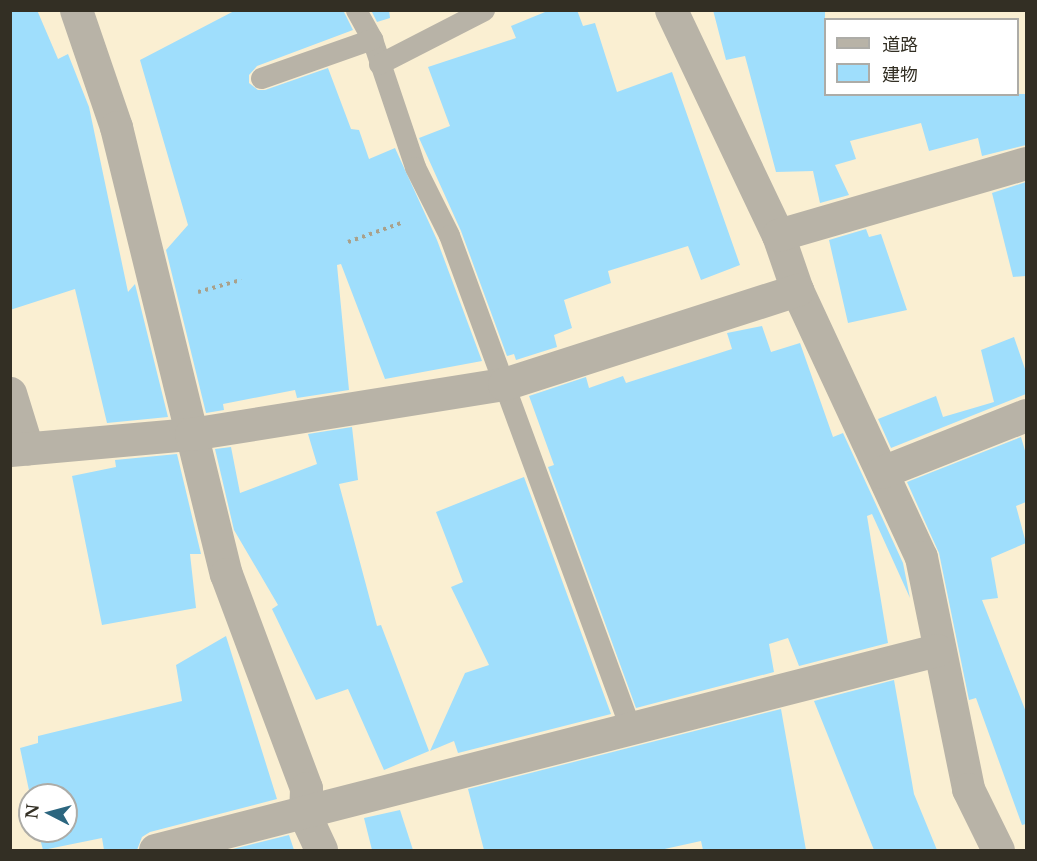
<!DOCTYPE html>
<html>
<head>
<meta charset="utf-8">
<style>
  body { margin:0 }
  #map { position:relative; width:1037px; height:861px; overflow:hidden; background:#faefd2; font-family:"Libre Baskerville","Noto Sans JP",serif }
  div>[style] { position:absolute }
  .building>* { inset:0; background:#9fdefc }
  .path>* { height:4px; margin-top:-2px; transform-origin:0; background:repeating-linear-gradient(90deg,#a9a18b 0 3px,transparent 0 7.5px) }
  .service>* { height:21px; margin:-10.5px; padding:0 10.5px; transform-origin:10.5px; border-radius:10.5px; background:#b8b3a7 }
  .minor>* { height:33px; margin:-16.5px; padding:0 16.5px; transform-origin:16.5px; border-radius:16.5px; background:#b8b3a7 }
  span { translate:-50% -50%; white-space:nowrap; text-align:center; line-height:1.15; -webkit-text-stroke:4.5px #fff; paint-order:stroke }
  .frame { position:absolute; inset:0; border:12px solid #332f24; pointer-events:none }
  .legend { position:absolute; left:824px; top:18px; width:195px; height:78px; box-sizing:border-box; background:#fff; border:2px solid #adaca7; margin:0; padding:8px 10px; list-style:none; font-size:18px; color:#332f24 }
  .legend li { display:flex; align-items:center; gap:12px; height:30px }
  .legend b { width:30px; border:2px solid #adaca7 }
  .north { position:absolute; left:18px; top:783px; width:60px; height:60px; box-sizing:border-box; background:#fff; border:2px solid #adaca7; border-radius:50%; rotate:276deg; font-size:16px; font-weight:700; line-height:24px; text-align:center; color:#332f24 }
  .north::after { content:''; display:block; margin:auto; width:21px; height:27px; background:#2c667f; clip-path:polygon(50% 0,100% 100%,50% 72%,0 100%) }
</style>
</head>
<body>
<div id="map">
  <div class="building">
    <i style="clip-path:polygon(10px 10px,37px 10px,58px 59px,68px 54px,89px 107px,128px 292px,135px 284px,168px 417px,107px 423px,75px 289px,10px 310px)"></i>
    <i style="clip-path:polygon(236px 10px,343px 10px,353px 30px,257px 66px,249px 75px,249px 83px,258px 90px,265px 90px,328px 68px,351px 129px,359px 130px,369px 159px,395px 148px,437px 240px,482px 361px,385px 379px,341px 264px,337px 265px,349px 390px,297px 398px,295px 390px,223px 404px,224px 410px,206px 413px,166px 250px,188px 225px,140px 60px)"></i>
    <i style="clip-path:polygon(371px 10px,389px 10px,390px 18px,377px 22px)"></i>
    <i style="clip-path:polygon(550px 10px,577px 10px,583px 26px,595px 23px,617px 92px,672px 72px,740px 265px,701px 280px,688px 246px,608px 271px,611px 283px,564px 300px,572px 328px,554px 335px,557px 347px,516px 360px,514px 354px,507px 356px,461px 231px,419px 138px,450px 126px,428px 67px,516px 38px,511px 26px)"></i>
    <i style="clip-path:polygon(713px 10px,825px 10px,825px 94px,1026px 94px,1026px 145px,982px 156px,978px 138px,929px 151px,921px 123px,850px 141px,856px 159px,835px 165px,849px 195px,820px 203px,813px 171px,776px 172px,745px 56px,726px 60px)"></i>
    <i style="clip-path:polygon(1026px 182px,1026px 276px,1013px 277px,992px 193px)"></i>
    <i style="clip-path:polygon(866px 229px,869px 237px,881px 234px,907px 310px,848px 323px,829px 240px)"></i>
    <i style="clip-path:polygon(762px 326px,771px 352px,800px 343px,833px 437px,843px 433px,903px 563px,910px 598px,872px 514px,867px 516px,888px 643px,799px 666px,788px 638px,769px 644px,774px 672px,636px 708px,548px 467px,554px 465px,529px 396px,586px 377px,589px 388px,623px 376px,626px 383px,732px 349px,727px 333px)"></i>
    <i style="clip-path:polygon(1014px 337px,1026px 372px,1026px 394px,891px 448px,878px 419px,936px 396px,943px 417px,994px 402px,981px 350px)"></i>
    <i style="clip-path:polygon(352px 427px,358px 480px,339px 484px,377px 626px,381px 625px,429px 751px,384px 770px,348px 689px,316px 700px,272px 609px,278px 605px,234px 530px,215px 449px,231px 447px,240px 493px,317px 464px,308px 434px)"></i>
    <i style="clip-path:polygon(1021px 437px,1026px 454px,1026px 502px,1016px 506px,1026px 543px,991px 558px,998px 598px,982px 600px,1026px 712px,1026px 824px,1022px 825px,976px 698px,969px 700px,939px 553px,907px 482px)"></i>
    <i style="clip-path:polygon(177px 454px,201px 554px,190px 554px,196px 608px,102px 625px,72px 476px,116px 467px,115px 460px)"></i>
    <i style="clip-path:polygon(524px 477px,611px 714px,458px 753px,454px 741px,430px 751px,465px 673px,489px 665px,451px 587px,463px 582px,436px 512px)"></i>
    <i style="clip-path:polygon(226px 636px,277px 799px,150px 832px,142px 837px,137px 850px,104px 850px,102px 838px,43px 850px,38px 831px,66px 831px,66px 795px,30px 795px,20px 748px,38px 743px,38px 736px,182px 701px,176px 665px)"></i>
    <i style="clip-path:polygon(894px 680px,914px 794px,937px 850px,874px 850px,814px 701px)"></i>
    <i style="clip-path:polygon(781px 709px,806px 850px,703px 850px,701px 841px,660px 850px,484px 850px,468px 789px)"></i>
    <i style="clip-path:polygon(400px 810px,413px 850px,372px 850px,364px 818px)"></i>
    <i style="clip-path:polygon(289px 835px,294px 850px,229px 850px)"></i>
  </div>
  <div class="path">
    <i style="left:348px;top:242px;width:59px;rotate:-19.7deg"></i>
    <i style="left:198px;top:292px;width:45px;rotate:-15.6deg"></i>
  </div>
  <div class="service">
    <i style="left:356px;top:10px;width:33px;rotate:61deg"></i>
    <i style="left:372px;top:39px;width:135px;rotate:71.4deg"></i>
    <i style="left:415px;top:167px;width:76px;rotate:63.4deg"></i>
    <i style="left:449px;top:235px;width:527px;rotate:69.81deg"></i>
    <i style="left:379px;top:64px;width:118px;rotate:-27.2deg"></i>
    <i style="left:261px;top:78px;width:118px;rotate:-19.4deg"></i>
  </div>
  <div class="minor">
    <i style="left:76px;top:10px;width:124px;rotate:71.1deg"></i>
    <i style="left:116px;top:127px;width:460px;rotate:76.2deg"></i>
    <i style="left:226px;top:574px;width:228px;rotate:69.5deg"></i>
    <i style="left:306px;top:788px;width:27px;rotate:92deg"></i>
    <i style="left:305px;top:815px;width:38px;rotate:65deg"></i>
    <i style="left:671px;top:10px;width:249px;rotate:64.6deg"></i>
    <i style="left:778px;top:235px;width:58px;rotate:70.9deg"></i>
    <i style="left:797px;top:290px;width:294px;rotate:65.1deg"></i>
    <i style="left:921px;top:557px;width:237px;rotate:78.5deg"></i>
    <i style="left:968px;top:789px;width:68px;rotate:63.8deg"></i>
    <i style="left:778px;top:235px;width:258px;rotate:-16.2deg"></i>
    <i style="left:10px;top:393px;width:58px;rotate:72.8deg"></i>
    <i style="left:10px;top:450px;width:182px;rotate:-5.1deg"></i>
    <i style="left:191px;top:434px;width:317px;rotate:-9.1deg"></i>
    <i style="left:504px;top:384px;width:308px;rotate:-17.8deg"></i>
    <i style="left:882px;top:472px;width:155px;rotate:-21.6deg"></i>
    <i style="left:155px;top:850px;width:807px;rotate:-14.35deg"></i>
  </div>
  <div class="frame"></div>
  <ul class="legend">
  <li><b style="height:8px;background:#b8b3a7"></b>道路</li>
  <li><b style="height:16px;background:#9fdefc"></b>建物</li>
  </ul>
  <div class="north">N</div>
</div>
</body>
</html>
